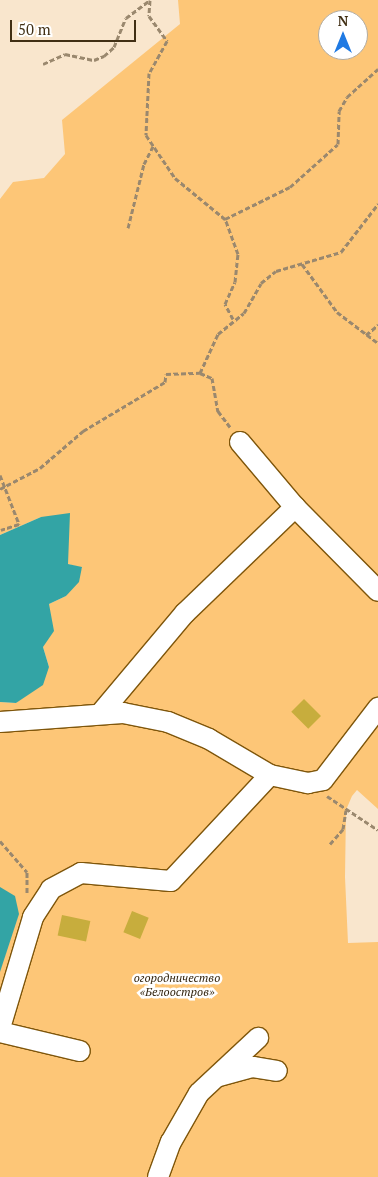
<!DOCTYPE html>
<html>
<head>
<meta charset="utf-8">
<style>
  body { margin:0 }
  #map { position:relative; width:378px; height:1177px; overflow:hidden; background:#f9e6cd; font-family:"PT Serif",serif }
  div>[style] { position:absolute }
  .green>* { inset:0; background:#fdc677 }
  .water>* { inset:0; background:#33a4a5 }
  .building>* { inset:0; background:#c7ad3d; transform-origin:0 0 }
  .path>* { height:3px; margin-top:-1.5px; transform-origin:0; background:repeating-linear-gradient(90deg,#9a886e 0 5px,transparent 0 7.5px) }
  .roads { filter:drop-shadow(1px 0 #7f560b) drop-shadow(-1px 0 #7f560b) drop-shadow(0 1px #7f560b) drop-shadow(0 -1px #7f560b) }
  .minor>* { height:20px; margin:-10px; padding:0 10px; transform-origin:10px; border-radius:10px; background:#fff }
  span { translate:-50% -50%; white-space:nowrap; text-align:center; line-height:1.15; -webkit-text-stroke:5px #fff; paint-order:stroke }
  .park-label { font-size:12px; color:#352712; font-style:italic }
  .north { position:absolute; left:318px; top:10px; width:50px; height:50px; box-sizing:border-box; background:#fff; border:1px solid #b3aca1; border-radius:50%; rotate:0deg; font-size:14px; font-weight:700; line-height:20px; text-align:center; color:#412f14 }
  .north::after { content:''; display:block; margin:auto; width:18px; height:22px; background:#1f7ae3; clip-path:polygon(50% 0,100% 100%,50% 72%,0 100%) }
  .scale { position:absolute; left:10px; top:20px; width:126px; height:22px; box-sizing:border-box; border:2px solid #412f14; border-top:0; padding-left:6px; font-size:15px; line-height:18px; white-space:nowrap; color:#412f14; -webkit-text-stroke:4px #fff; paint-order:stroke }
</style>
</head>
<body>
<div id="map">
  <div class="green">
    <i style="clip-path:polygon(evenodd,178px 0,378px 0,378px 809px,357px 790px,352px 796px,346px 810px,345px 877px,348px 943px,378px 942px,378px 1177px,0 1177px,0 702px,16px 703px,49px 667px,43px 647px,49px 604px,66px 596px,82px 568px,68px 564px,68px 543px,41px 517px,0 535px,0 199px,13px 182px,44px 178px,65px 154px,62px 120px,180px 24px,178px 0,328px 20px,358px 20px,358px 50px,328px 50px,328px 20px)"></i>
  </div>
  <div class="water">
    <i style="clip-path:polygon(70px 513px,68px 564px,82px 567px,79px 582px,66px 596px,49px 604px,54px 631px,43px 647px,49px 667px,43px 685px,16px 703px,0 702px,0 535px,41px 517px)"></i>
    <i style="clip-path:polygon(0 887px,15px 896px,19px 914px,0 972px)"></i>
  </div>
  <div class="building">
    <i style="left:304px;top:699px;width:24px;height:18px;rotate:45deg"></i>
    <i style="left:132px;top:911px;width:18px;height:23px;rotate:22deg"></i>
    <i style="left:62px;top:915px;width:29px;height:21px;rotate:12deg"></i>
  </div>
  <div class="path">
    <i style="left:150px;top:0;width:16px;rotate:94deg"></i>
    <i style="left:149px;top:16px;width:31px;rotate:54deg"></i>
    <i style="left:167px;top:41px;width:37px;rotate:119deg"></i>
    <i style="left:149px;top:73px;width:62px;rotate:92.8deg"></i>
    <i style="left:146px;top:135px;width:52px;rotate:56deg"></i>
    <i style="left:175px;top:178px;width:65px;rotate:39.4deg"></i>
    <i style="left:43px;top:64px;width:24px;rotate:-24deg"></i>
    <i style="left:65px;top:54px;width:30px;rotate:12deg"></i>
    <i style="left:94px;top:60px;width:11px;rotate:-22deg"></i>
    <i style="left:104px;top:56px;width:13px;rotate:-42deg"></i>
    <i style="left:114px;top:47px;width:31px;rotate:-68deg"></i>
    <i style="left:126px;top:18px;width:30px;rotate:-37deg"></i>
    <i style="left:128px;top:228px;width:66px;rotate:-76deg"></i>
    <i style="left:144px;top:164px;width:20px;rotate:-63deg"></i>
    <i style="left:302px;top:264px;width:59px;rotate:53.9deg"></i>
    <i style="left:337px;top:312px;width:51px;rotate:37.1deg"></i>
    <i style="left:233px;top:319px;width:17px;rotate:-118deg"></i>
    <i style="left:225px;top:304px;width:24px;rotate:-66deg"></i>
    <i style="left:235px;top:282px;width:28px;rotate:-84deg"></i>
    <i style="left:238px;top:254px;width:37px;rotate:-110deg"></i>
    <i style="left:225px;top:219px;width:72px;rotate:-26.2deg"></i>
    <i style="left:290px;top:187px;width:64px;rotate:-41.9deg"></i>
    <i style="left:338px;top:144px;width:33px;rotate:-88deg"></i>
    <i style="left:339px;top:111px;width:16px;rotate:-60deg"></i>
    <i style="left:347px;top:97px;width:42px;rotate:-42.1deg"></i>
    <i style="left:366px;top:335px;width:16px;rotate:-40deg"></i>
    <i style="left:200px;top:373px;width:13px;rotate:23deg"></i>
    <i style="left:212px;top:378px;width:34px;rotate:80deg"></i>
    <i style="left:218px;top:411px;width:20px;rotate:53deg"></i>
    <i style="left:0;top:475px;width:53px;rotate:68.8deg"></i>
    <i style="left:19px;top:524px;width:19px;rotate:162deg"></i>
    <i style="left:0;top:489px;width:45px;rotate:-27.7deg"></i>
    <i style="left:40px;top:468px;width:57px;rotate:-40.7deg"></i>
    <i style="left:83px;top:431px;width:96px;rotate:-30.9deg"></i>
    <i style="left:165px;top:382px;width:8px;rotate:-83deg"></i>
    <i style="left:166px;top:374px;width:34px;rotate:-2deg"></i>
    <i style="left:200px;top:373px;width:43px;rotate:-65.2deg"></i>
    <i style="left:218px;top:334px;width:33px;rotate:-39deg"></i>
    <i style="left:244px;top:313px;width:34px;rotate:-60deg"></i>
    <i style="left:261px;top:283px;width:19px;rotate:-39deg"></i>
    <i style="left:276px;top:271px;width:68px;rotate:-16.3deg"></i>
    <i style="left:341px;top:252px;width:61px;rotate:-52.4deg"></i>
    <i style="left:327px;top:796px;width:61px;rotate:33.7deg"></i>
    <i style="left:0;top:841px;width:41px;rotate:48.9deg"></i>
    <i style="left:27px;top:872px;width:21px;rotate:90deg"></i>
    <i style="left:330px;top:844px;width:20px;rotate:-49deg"></i>
    <i style="left:343px;top:829px;width:19px;rotate:-81deg"></i>
  </div>
  <div class="roads">
    <div class="minor">
      <i style="left:240px;top:442px;width:85px;rotate:49.8deg"></i>
      <i style="left:295px;top:507px;width:118px;rotate:45.3deg"></i>
      <i style="left:101px;top:713px;width:131px;rotate:-50deg"></i>
      <i style="left:185px;top:613px;width:153px;rotate:-43.9deg"></i>
      <i style="left:0;top:722px;width:123px;rotate:-4.2deg"></i>
      <i style="left:123px;top:713px;width:46px;rotate:11.3deg"></i>
      <i style="left:168px;top:722px;width:44px;rotate:22.5deg"></i>
      <i style="left:209px;top:739px;width:71px;rotate:30.5deg"></i>
      <i style="left:270px;top:775px;width:39px;rotate:12deg"></i>
      <i style="left:308px;top:783px;width:15px;rotate:-11deg"></i>
      <i style="left:323px;top:780px;width:91px;rotate:-52.6deg"></i>
      <i style="left:0;top:1028px;width:116px;rotate:-73.4deg"></i>
      <i style="left:33px;top:917px;width:33px;rotate:-57deg"></i>
      <i style="left:51px;top:889px;width:34px;rotate:-28deg"></i>
      <i style="left:81px;top:873px;width:90px;rotate:5.1deg"></i>
      <i style="left:171px;top:881px;width:145px;rotate:-47deg"></i>
      <i style="left:0;top:1032px;width:82px;rotate:13.4deg"></i>
      <i style="left:219px;top:1076px;width:35px;rotate:-15deg"></i>
      <i style="left:253px;top:1067px;width:24px;rotate:9deg"></i>
      <i style="left:158px;top:1177px;width:37px;rotate:-70deg"></i>
      <i style="left:171px;top:1142px;width:56px;rotate:-60.3deg"></i>
      <i style="left:199px;top:1093px;width:81px;rotate:-43deg"></i>
    </div>
  </div>
  <div class="park-label">
    <span style="left:177px;top:985px">огородничество<br>«Белоостров»</span>
  </div>
  <div class="north">N</div>
  <div class="scale">50 m</div>
</div>
</body>
</html>
